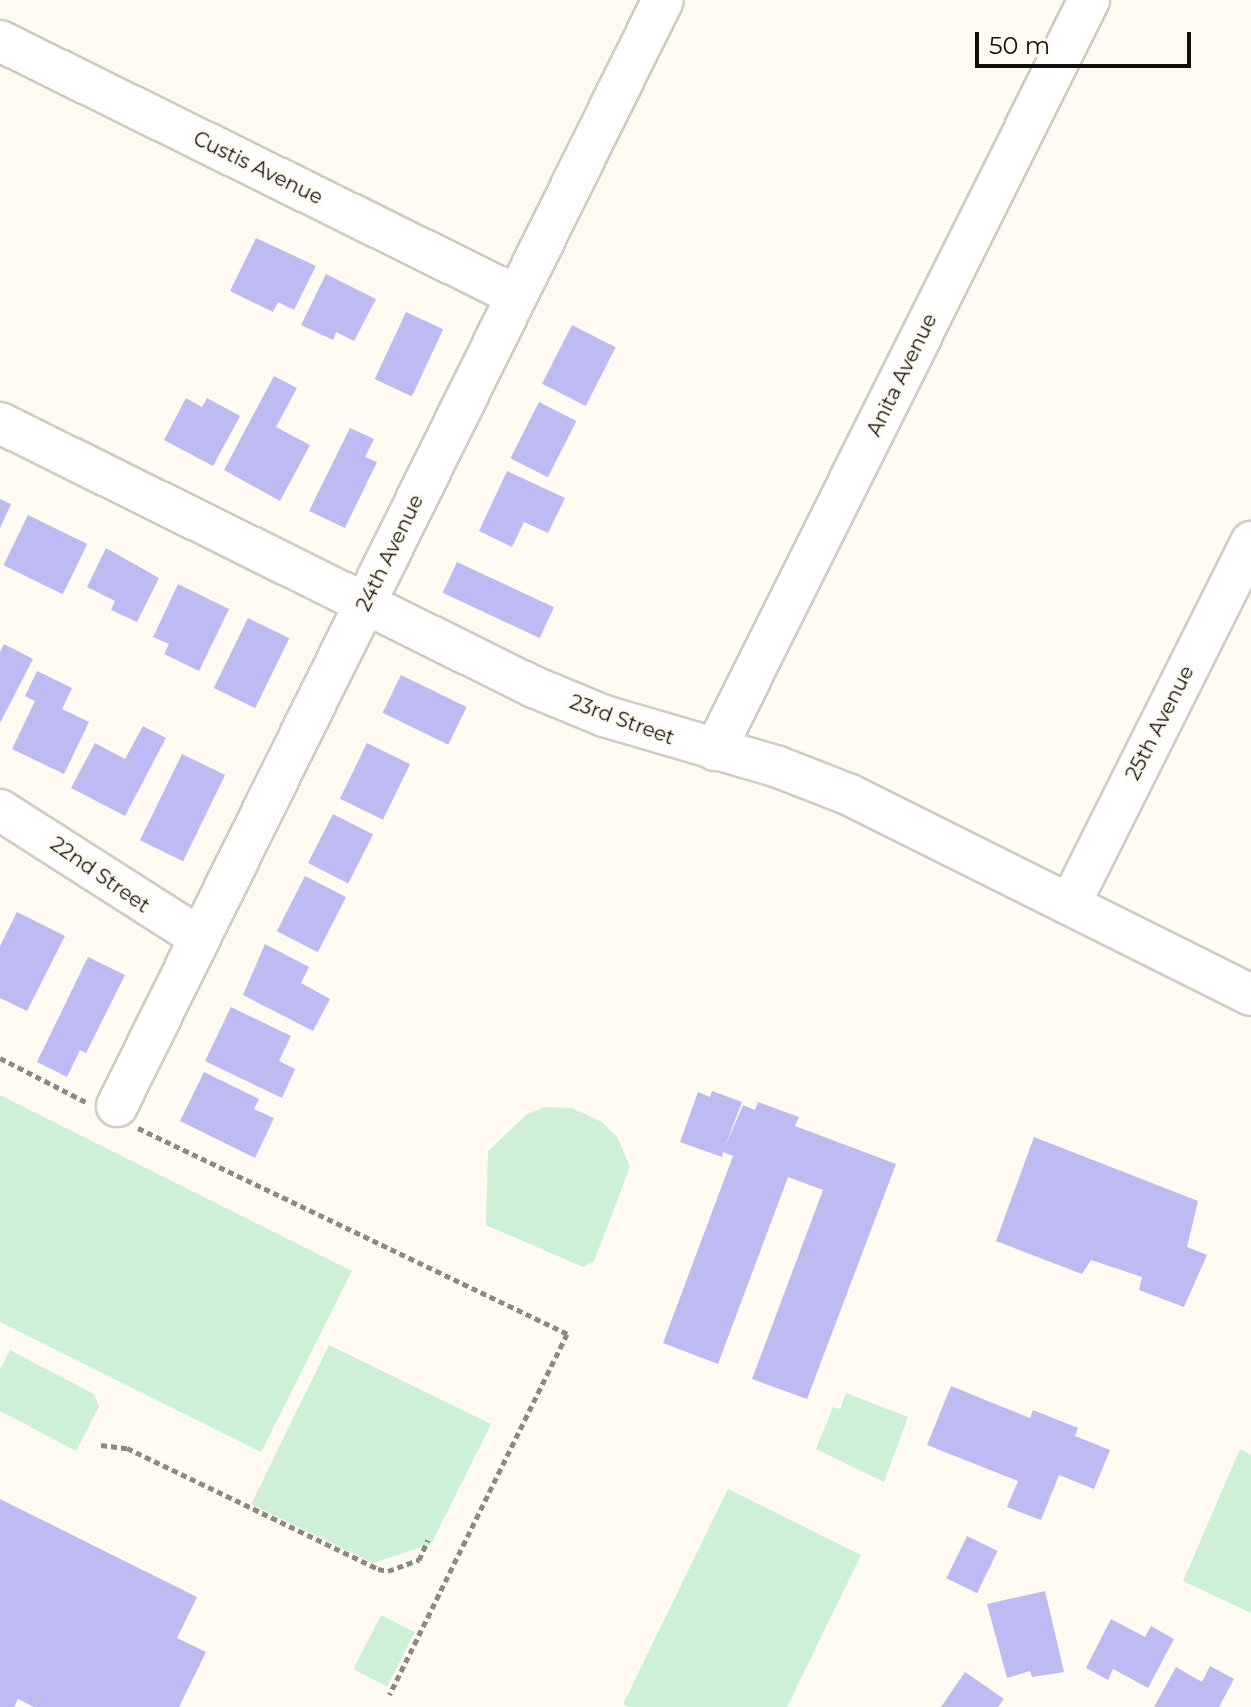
<!DOCTYPE html>
<html>
<head>
<meta charset="utf-8">
<style>
  body { margin:0 }
  #map { position:relative; width:1251px; height:1707px; overflow:hidden; background:#fffbf2; font-family:Montserrat,sans-serif }
  div>[style] { position:absolute }
  .green>* { inset:0; background:#cef0d4; transform-origin:0 0 }
  .building>* { inset:0; background:#bebaf2; transform-origin:0 0 }
  .path>* { height:5px; margin-top:-2.5px; transform-origin:0; background:repeating-linear-gradient(90deg,#8c8983 0 6px,transparent 0 10px) }
  .roads { filter:drop-shadow(2px 0 #d1ccc1) drop-shadow(-2px 0 #d1ccc1) drop-shadow(0 2px #d1ccc1) drop-shadow(0 -2px #d1ccc1) }
  .minor>* { height:40px; margin:-20px; padding:0 20px; transform-origin:20px; border-radius:20px; background:#fff }
  span { translate:-50% -50%; white-space:nowrap; text-align:center; line-height:1.15; -webkit-text-stroke:6px #fffbf2; paint-order:stroke }
  .street-label { font-size:20px; color:#110f0b }
  .scale { position:absolute; left:975px; top:32px; width:216px; height:36px; box-sizing:border-box; border:4px solid #110f0b; border-top:0; padding-left:10px; font-size:24px; line-height:28px; white-space:nowrap; color:#110f0b; -webkit-text-stroke:6px #fffbf2; paint-order:stroke }
</style>
</head>
<body>
<div id="map">
  <div class="green">
    <i style="clip-path:polygon(0 1095px,352px 1271px,261px 1452px,0 1322px)"></i>
    <i style="clip-path:polygon(544px 1107px,572px 1108px,602px 1122px,618px 1138px,630px 1167px,594px 1261px,583px 1267px,486px 1225px,488px 1151px,526px 1115px)"></i>
    <i style="clip-path:polygon(329px 1345px,491px 1424px,431px 1544px,373px 1563px,251px 1504px)"></i>
    <i style="clip-path:polygon(10px 1350px,94px 1394px,99px 1407px,76px 1451px,0 1411px,0 1370px)"></i>
    <i style="clip-path:polygon(846px 1393px,908px 1417px,884px 1482px,816px 1449px,833px 1407px,840px 1409px)"></i>
    <i style="clip-path:polygon(1240px 1449px,1251px 1455px,1251px 1613px,1183px 1581px)"></i>
    <i style="clip-path:polygon(728px 1489px,861px 1555px,787px 1707px,628px 1707px,623px 1704px)"></i>
    <i style="left:381px;top:1615px;width:38px;height:61px;rotate:27deg"></i>
  </div>
  <div class="building">
    <i style="clip-path:polygon(256px 238px,316px 266px,294px 310px,278px 302px,273px 312px,230px 291px)"></i>
    <i style="clip-path:polygon(326px 274px,376px 299px,354px 341px,336px 332px,333px 340px,301px 325px)"></i>
    <i style="left:406px;top:312px;width:41px;height:74px;rotate:25deg"></i>
    <i style="left:572px;top:325px;width:49px;height:66px;rotate:27deg"></i>
    <i style="clip-path:polygon(274px 376px,297px 388px,276px 427px,310px 445px,280px 501px,224px 470px)"></i>
    <i style="clip-path:polygon(186px 398px,202px 407px,207px 398px,240px 416px,213px 466px,164px 440px)"></i>
    <i style="left:539px;top:402px;width:42px;height:63px;rotate:27deg"></i>
    <i style="clip-path:polygon(350px 428px,374px 439px,365px 457px,377px 462px,345px 528px,309px 511px)"></i>
    <i style="clip-path:polygon(507px 471px,565px 498px,548px 533px,524px 522px,512px 547px,479px 531px)"></i>
    <i style="clip-path:polygon(0 499px,11px 504px,0 528px)"></i>
    <i style="left:28px;top:515px;width:66px;height:56px;rotate:26deg"></i>
    <i style="clip-path:polygon(106px 548px,159px 578px,137px 622px,111px 610px,115px 601px,87px 587px)"></i>
    <i style="left:457px;top:562px;width:107px;height:34px;rotate:25deg"></i>
    <i style="clip-path:polygon(178px 584px,229px 609px,199px 671px,164px 654px,169px 644px,153px 637px)"></i>
    <i style="left:248px;top:618px;width:46px;height:78px;rotate:26deg"></i>
    <i style="clip-path:polygon(4px 644px,33px 659px,0 723px,0 652px)"></i>
    <i style="clip-path:polygon(37px 671px,72px 688px,62px 709px,89px 722px,64px 774px,12px 749px,35px 701px,25px 696px)"></i>
    <i style="left:401px;top:675px;width:73px;height:42px;rotate:26deg"></i>
    <i style="clip-path:polygon(143px 726px,166px 738px,125px 816px,71px 788px,95px 743px,125px 759px)"></i>
    <i style="left:367px;top:743px;width:48px;height:62px;rotate:26deg"></i>
    <i style="left:182px;top:754px;width:48px;height:96px;rotate:26deg"></i>
    <i style="left:333px;top:814px;width:45px;height:55px;rotate:27deg"></i>
    <i style="left:305px;top:876px;width:46px;height:62px;rotate:27deg"></i>
    <i style="clip-path:polygon(17px 912px,65px 936px,27px 1011px,0 998px,0 946px)"></i>
    <i style="clip-path:polygon(265px 944px,309px 967px,301px 983px,330px 999px,313px 1031px,243px 995px)"></i>
    <i style="clip-path:polygon(88px 957px,125px 975px,86px 1053px,80px 1050px,67px 1077px,37px 1062px)"></i>
    <i style="clip-path:polygon(231px 1007px,291px 1036px,279px 1061px,295px 1069px,282px 1098px,205px 1061px)"></i>
    <i style="clip-path:polygon(204px 1072px,259px 1099px,254px 1109px,274px 1118px,255px 1158px,180px 1121px)"></i>
    <i style="clip-path:polygon(712px 1091px,742px 1102px,724px 1149px,743px 1105px,755px 1110px,758px 1102px,799px 1117px,795px 1126px,896px 1164px,807px 1399px,752px 1379px,823px 1190px,788px 1177px,718px 1364px,663px 1343px,733px 1156px,723px 1152px,722px 1157px,680px 1142px,698px 1092px,710px 1097px)"></i>
    <i style="clip-path:polygon(1034px 1137px,1198px 1201px,1187px 1247px,1207px 1255px,1184px 1307px,1139px 1290px,1142px 1277px,1091px 1260px,1082px 1274px,996px 1241px)"></i>
    <i style="clip-path:polygon(951px 1386px,1030px 1418px,1033px 1410px,1078px 1428px,1075px 1436px,1110px 1450px,1094px 1489px,1059px 1475px,1041px 1520px,1007px 1507px,1018px 1481px,927px 1445px)"></i>
    <i style="clip-path:polygon(0 1499px,197px 1597px,177px 1638px,206px 1652px,179px 1707px,34px 1707px,18px 1699px,14px 1707px,0 1707px)"></i>
    <i style="left:967px;top:1536px;width:34px;height:47px;rotate:26deg"></i>
    <i style="clip-path:polygon(1045px 1591px,1064px 1672px,1032px 1677px,1030px 1671px,1007px 1678px,987px 1604px)"></i>
    <i style="clip-path:polygon(1111px 1619px,1145px 1637px,1151px 1626px,1174px 1639px,1148px 1688px,1113px 1669px,1108px 1680px,1086px 1668px)"></i>
    <i style="clip-path:polygon(1210px 1666px,1234px 1679px,1219px 1707px,1154px 1707px,1176px 1667px,1202px 1682px)"></i>
    <i style="clip-path:polygon(965px 1672px,1004px 1699px,998px 1707px,941px 1707px)"></i>
  </div>
  <div class="path">
    <i style="left:0;top:1058px;width:97px;rotate:27.1deg"></i>
    <i style="left:138px;top:1128px;width:476px;rotate:25.6deg"></i>
    <i style="left:567px;top:1334px;width:402px;rotate:116.2deg"></i>
    <i style="left:101px;top:1445px;width:26px;rotate:7deg"></i>
    <i style="left:127px;top:1448px;width:279px;rotate:25.7deg"></i>
    <i style="left:378px;top:1569px;width:10px;rotate:11deg"></i>
    <i style="left:388px;top:1571px;width:33px;rotate:-20deg"></i>
    <i style="left:419px;top:1560px;width:22px;rotate:-66deg"></i>
  </div>
  <div class="roads">
    <div class="minor">
      <i style="left:0;top:41px;width:576px;rotate:26.25deg"></i>
      <i style="left:0;top:423px;width:596px;rotate:26.31deg"></i>
      <i style="left:534px;top:687px;width:76px;rotate:22.5deg"></i>
      <i style="left:604px;top:716px;width:181px;rotate:16.3deg"></i>
      <i style="left:778px;top:767px;width:77px;rotate:21.3deg"></i>
      <i style="left:850px;top:795px;width:448px;rotate:26.5deg"></i>
      <i style="left:715px;top:750px;width:838px;rotate:-63.5deg"></i>
      <i style="left:0;top:810px;width:237px;rotate:32.6deg"></i>
      <i style="left:1070px;top:904px;width:405px;rotate:-63.4deg"></i>
      <i style="left:117px;top:1106px;width:1233px;rotate:-63.73deg"></i>
    </div>
  </div>
  <div class="street-label">
    <span style="left:258px;top:168px;rotate:26deg">Custis Avenue</span>
    <span style="left:902px;top:375px;rotate:-64deg">Anita Avenue</span>
    <span style="left:390px;top:553px;rotate:-64deg">24th Avenue</span>
    <span style="left:622px;top:720px;rotate:20deg">23rd Street</span>
    <span style="left:1160px;top:723px;rotate:-63deg">25th Avenue</span>
    <span style="left:100px;top:875px;rotate:35deg">22nd Street</span>
  </div>
  <div class="scale">50 m</div>
</div>
</body>
</html>
